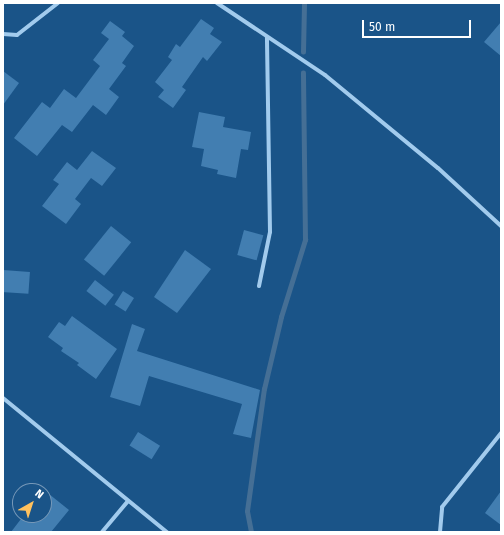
<!DOCTYPE html>
<html>
<head>
<meta charset="utf-8">
<style>
  body { margin:0 }
  #map { position:relative; width:504px; height:535px; overflow:hidden; background:#1a5488; font-family:"Fira Sans",sans-serif }
  div>[style] { position:absolute }
  .stream>* { height:4.5px; margin:-2.25px; padding:0 2.25px; transform-origin:2.25px; border-radius:2.25px; background:#456f95 }
  .building>* { inset:0; background:#427eb1; transform-origin:0 0 }
  .minor>* { height:4px; margin:-2px; padding:0 2px; transform-origin:2px; border-radius:2px; background:#a2cbed }
  span { translate:-50% -50%; white-space:nowrap; text-align:center; line-height:1.15; -webkit-text-stroke:3px #1a5488; paint-order:stroke }
  .frame { position:absolute; inset:0; border:4px solid #fff; pointer-events:none }
  .north { position:absolute; left:12px; top:483px; width:40px; height:40px; box-sizing:border-box; background:#1a5488; border:1px solid #7698b8; border-radius:50%; rotate:39deg; font-size:11px; font-weight:700; line-height:16px; text-align:center; color:#fff }
  .north::after { content:''; display:block; margin:auto; width:14px; height:18px; background:#ffc15e; clip-path:polygon(50% 0,100% 100%,50% 72%,0 100%) }
  .scale { position:absolute; left:362px; top:20px; width:109px; height:18px; box-sizing:border-box; border:2px solid #fff; border-top:0; padding-left:5px; font-size:12px; line-height:14px; white-space:nowrap; color:#fff; -webkit-text-stroke:3px #1a5488; paint-order:stroke }
</style>
</head>
<body>
<div id="map">
  <div class="stream">
    <i style="left:303px;top:52px;width:49px;rotate:-88.8deg"></i>
    <i style="left:251px;top:532px;width:21px;rotate:-101deg"></i>
    <i style="left:247px;top:511px;width:123px;rotate:-82.1deg"></i>
    <i style="left:264px;top:389px;width:74px;rotate:-76.7deg"></i>
    <i style="left:281px;top:317px;width:81px;rotate:-72.7deg"></i>
    <i style="left:305px;top:240px;width:167px;rotate:-90.7deg"></i>
  </div>
  <div class="building">
    <i style="clip-path:polygon(201px 19px,214px 28px,210px 34px,222px 42px,207px 61px,203px 57px,182px 87px,186px 90px,173px 108px,158px 97px,164px 90px,155px 82px,172px 60px,168px 57px,176px 44px,180px 47px)"></i>
    <i style="clip-path:polygon(110px 21px,125px 32px,122px 36px,134px 46px,122px 63px,126px 66px,109px 89px,119px 97px,106px 115px,93px 105px,72px 132px,62px 125px,37px 156px,14px 138px,42px 102px,50px 108px,64px 89px,76px 98px,100px 66px,93px 60px,109px 39px,101px 33px)"></i>
    <i style="clip-path:polygon(501px 22px,501px 56px,484px 42px)"></i>
    <i style="clip-path:polygon(3px 71px,19px 83px,3px 105px)"></i>
    <i style="clip-path:polygon(199px 112px,225px 117px,223px 127px,251px 132px,248px 150px,241px 149px,236px 178px,217px 174px,218px 170px,201px 166px,204px 149px,192px 147px)"></i>
    <i style="clip-path:polygon(92px 151px,116px 168px,102px 186px,91px 178px,75px 199px,81px 204px,66px 224px,42px 206px,59px 184px,53px 180px,67px 162px,77px 170px)"></i>
    <i style="left:111px;top:226px;width:26px;height:43px;rotate:39deg"></i>
    <i style="left:244px;top:230px;width:20px;height:26px;rotate:15deg"></i>
    <i style="clip-path:polygon(185px 250px,211px 269px,177px 313px,154px 297px)"></i>
    <i style="left:3px;top:270px;width:27px;height:22px;rotate:4deg"></i>
    <i style="left:95px;top:280px;width:24px;height:14px;rotate:38deg"></i>
    <i style="left:123px;top:291px;width:13px;height:16px;rotate:32deg"></i>
    <i style="clip-path:polygon(72px 316px,117px 349px,96px 379px,77px 365px,79px 363px,61px 351px,63px 348px,48px 337px,59px 322px,65px 326px)"></i>
    <i style="clip-path:polygon(132px 324px,145px 329px,137px 351px,260px 390px,251px 438px,233px 434px,242px 404px,149px 376px,140px 406px,110px 397px)"></i>
    <i style="left:138px;top:432px;width:26px;height:16px;rotate:32deg"></i>
    <i style="clip-path:polygon(44px 490px,69px 510px,51px 532px,11px 532px,24px 515px,44px 515px)"></i>
    <i style="clip-path:polygon(501px 491px,501px 525px,485px 513px)"></i>
  </div>
  <div class="minor">
    <i style="left:217px;top:3px;width:130px;rotate:33.7deg"></i>
    <i style="left:325px;top:75px;width:146px;rotate:39.5deg"></i>
    <i style="left:438px;top:168px;width:86px;rotate:42.6deg"></i>
    <i style="left:3px;top:34px;width:14px;rotate:4deg"></i>
    <i style="left:17px;top:35px;width:52px;rotate:-38deg"></i>
    <i style="left:259px;top:286px;width:55px;rotate:-78.5deg"></i>
    <i style="left:270px;top:232px;width:195px;rotate:-90.9deg"></i>
    <i style="left:3px;top:398px;width:212px;rotate:39.3deg"></i>
    <i style="left:102px;top:532px;width:40px;rotate:-50deg"></i>
    <i style="left:440px;top:532px;width:25px;rotate:-85deg"></i>
    <i style="left:442px;top:507px;width:95px;rotate:-51.4deg"></i>
  </div>
  <div class="frame"></div>
  <div class="north">N</div>
  <div class="scale">50 m</div>
</div>
</body>
</html>
